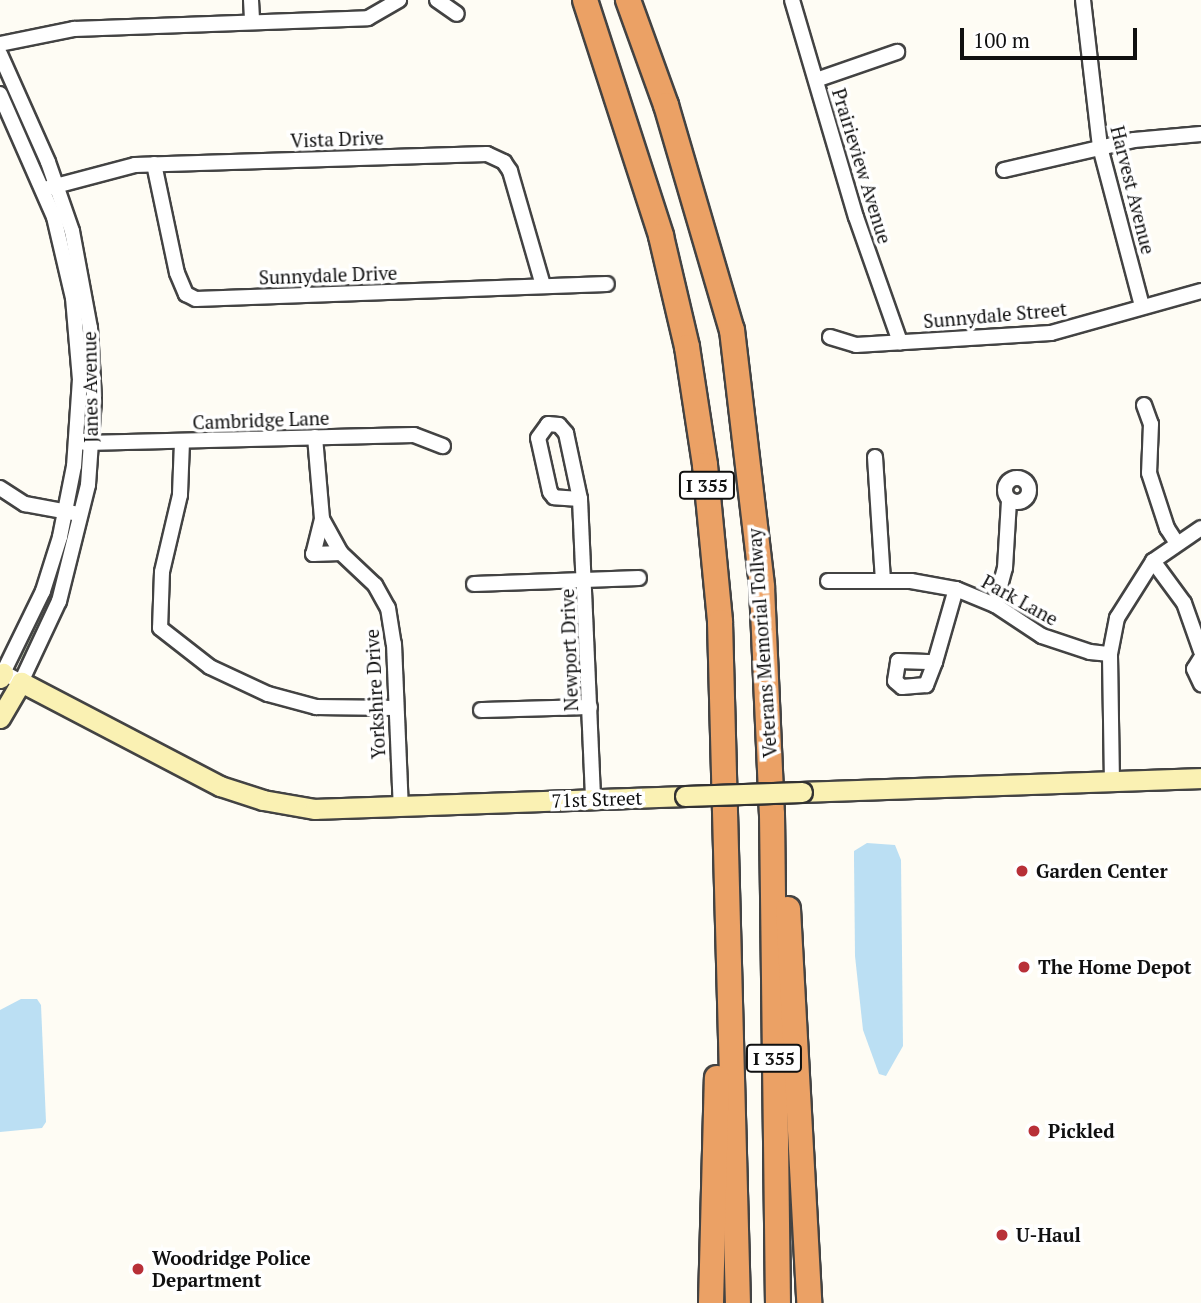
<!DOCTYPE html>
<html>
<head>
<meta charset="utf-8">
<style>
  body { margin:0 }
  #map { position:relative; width:1201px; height:1303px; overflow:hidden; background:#fefcf4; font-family:"PT Serif",serif }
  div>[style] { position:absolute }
  .green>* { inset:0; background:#d4e7bf }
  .water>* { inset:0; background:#bbdff3 }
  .roads { filter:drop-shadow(2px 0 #434343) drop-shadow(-2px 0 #434343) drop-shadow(0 2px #434343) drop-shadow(0 -2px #434343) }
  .street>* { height:14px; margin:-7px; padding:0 7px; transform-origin:7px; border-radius:7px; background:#fff }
  .street>.ring { margin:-7px; padding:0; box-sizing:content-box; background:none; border:14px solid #fff; border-radius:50% }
  .secondary>* { height:19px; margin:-9.5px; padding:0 9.5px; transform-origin:9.5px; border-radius:9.5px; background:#faf1b3 }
  .highway>* { height:24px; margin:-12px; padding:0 12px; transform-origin:12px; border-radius:12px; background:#eba165 }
  .bridges { filter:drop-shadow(2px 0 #323232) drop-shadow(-2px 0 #323232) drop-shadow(0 2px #323232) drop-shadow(0 -2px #323232) }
  .secondary-bridge>* { height:19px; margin:-9.5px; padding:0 9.5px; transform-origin:9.5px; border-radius:9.5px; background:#faf1b3 }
  .dots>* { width:19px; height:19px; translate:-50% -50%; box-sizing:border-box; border:4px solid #fff; border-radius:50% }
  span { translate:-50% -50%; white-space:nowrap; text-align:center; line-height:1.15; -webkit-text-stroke:7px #fff; paint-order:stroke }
  .shield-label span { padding:2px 5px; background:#fff; border:2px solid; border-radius:5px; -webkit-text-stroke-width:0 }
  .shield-label { font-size:18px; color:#101010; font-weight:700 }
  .street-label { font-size:19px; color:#101010 }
  .poi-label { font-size:19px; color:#101010; font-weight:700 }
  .left { translate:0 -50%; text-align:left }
  .scale { position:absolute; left:960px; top:28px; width:177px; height:32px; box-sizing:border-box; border:4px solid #101010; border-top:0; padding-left:9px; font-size:21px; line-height:24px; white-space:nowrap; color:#101010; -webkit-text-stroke:5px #fff; paint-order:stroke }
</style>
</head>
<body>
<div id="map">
  <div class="green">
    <i style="clip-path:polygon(52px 587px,50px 607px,23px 661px,19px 658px)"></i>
  </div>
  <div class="water">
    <i style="clip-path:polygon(867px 843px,895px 845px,901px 860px,903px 1046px,886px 1076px,879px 1074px,863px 1030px,855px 956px,854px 858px,854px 851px)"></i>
    <i style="clip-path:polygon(21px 999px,37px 999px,41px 1005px,46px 1122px,42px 1128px,0 1132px,0 1010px)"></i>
  </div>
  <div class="roads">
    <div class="street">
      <i style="left:251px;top:0;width:22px;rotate:87deg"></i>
      <i style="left:437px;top:0;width:24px;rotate:35deg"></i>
      <i style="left:792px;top:0;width:226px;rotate:73.6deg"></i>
      <i style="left:856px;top:217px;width:133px;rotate:70.6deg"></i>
      <i style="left:1083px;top:0;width:148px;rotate:83.4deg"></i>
      <i style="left:1100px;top:147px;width:164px;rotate:75.2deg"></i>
      <i style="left:0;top:44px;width:76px;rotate:-11.5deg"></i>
      <i style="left:74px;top:29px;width:294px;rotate:-2.1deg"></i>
      <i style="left:368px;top:18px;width:36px;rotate:-30deg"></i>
      <i style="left:0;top:54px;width:118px;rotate:66deg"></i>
      <i style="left:48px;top:162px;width:73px;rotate:70.8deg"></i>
      <i style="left:72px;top:231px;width:99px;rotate:79.5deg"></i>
      <i style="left:90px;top:328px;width:71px;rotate:86.8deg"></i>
      <i style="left:94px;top:399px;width:86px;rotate:94deg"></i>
      <i style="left:88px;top:485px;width:120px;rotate:104deg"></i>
      <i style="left:59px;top:601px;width:89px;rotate:115.1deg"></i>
      <i style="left:21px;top:682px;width:24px;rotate:-152deg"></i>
      <i style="left:816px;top:80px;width:86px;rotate:-19.1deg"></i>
      <i style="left:0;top:94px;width:134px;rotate:66.3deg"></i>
      <i style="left:54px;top:217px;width:83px;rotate:76.8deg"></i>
      <i style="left:73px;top:298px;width:81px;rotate:85.1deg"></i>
      <i style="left:80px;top:379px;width:87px;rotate:93.9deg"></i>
      <i style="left:74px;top:466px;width:72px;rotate:101.2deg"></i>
      <i style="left:60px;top:537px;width:57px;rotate:107.5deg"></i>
      <i style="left:43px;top:591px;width:91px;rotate:116deg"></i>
      <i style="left:154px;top:164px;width:111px;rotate:78.1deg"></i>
      <i style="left:177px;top:273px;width:23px;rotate:67deg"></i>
      <i style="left:186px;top:294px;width:11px;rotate:27deg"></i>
      <i style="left:196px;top:299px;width:411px;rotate:-2.1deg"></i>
      <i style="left:1004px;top:170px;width:133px;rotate:-13deg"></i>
      <i style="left:1134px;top:140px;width:67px;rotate:-5.1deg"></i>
      <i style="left:48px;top:188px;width:90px;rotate:-14.8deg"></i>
      <i style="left:135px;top:165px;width:352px;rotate:-1.8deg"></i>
      <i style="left:487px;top:154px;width:19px;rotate:25deg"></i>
      <i style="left:504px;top:162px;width:11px;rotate:56deg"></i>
      <i style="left:510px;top:171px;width:119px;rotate:73.9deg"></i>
      <i style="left:830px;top:337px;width:27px;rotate:17deg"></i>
      <i style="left:856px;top:345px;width:195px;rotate:-3.5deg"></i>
      <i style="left:1051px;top:333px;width:156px;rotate:-15.6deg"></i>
      <i style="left:1144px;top:405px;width:20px;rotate:70deg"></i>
      <i style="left:1151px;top:424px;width:49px;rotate:92.3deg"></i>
      <i style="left:1149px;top:473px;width:58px;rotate:71.9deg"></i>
      <i style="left:1167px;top:528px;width:17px;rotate:57deg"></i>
      <i style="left:548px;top:424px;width:11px;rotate:5deg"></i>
      <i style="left:559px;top:425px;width:11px;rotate:49deg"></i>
      <i style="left:566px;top:433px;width:67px;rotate:78deg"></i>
      <i style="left:580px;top:499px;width:26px;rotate:-176deg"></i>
      <i style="left:554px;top:497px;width:6px;rotate:-129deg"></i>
      <i style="left:550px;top:492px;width:55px;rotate:-102.5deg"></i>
      <i style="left:538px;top:438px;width:17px;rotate:-54deg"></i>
      <i style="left:315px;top:437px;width:82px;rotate:85.1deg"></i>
      <i style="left:322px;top:519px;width:36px;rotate:104deg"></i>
      <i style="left:313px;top:554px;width:28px;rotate:-2deg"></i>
      <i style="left:341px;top:553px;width:47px;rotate:43.3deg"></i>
      <i style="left:375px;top:585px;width:26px;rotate:61deg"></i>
      <i style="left:388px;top:608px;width:36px;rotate:81deg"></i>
      <i style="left:394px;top:644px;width:164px;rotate:87.6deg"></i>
      <i style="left:182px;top:442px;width:53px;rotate:92.2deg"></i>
      <i style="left:180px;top:495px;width:79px;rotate:103.2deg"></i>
      <i style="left:162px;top:572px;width:56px;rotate:92deg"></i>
      <i style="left:160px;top:628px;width:63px;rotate:38deg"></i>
      <i style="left:210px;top:667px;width:64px;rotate:25deg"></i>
      <i style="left:268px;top:694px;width:50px;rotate:15.2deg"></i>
      <i style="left:316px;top:707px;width:79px;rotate:0.7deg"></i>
      <i style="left:85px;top:443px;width:329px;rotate:-1.4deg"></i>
      <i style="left:414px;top:435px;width:31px;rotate:21deg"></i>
      <i style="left:875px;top:457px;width:123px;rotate:86.3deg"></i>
      <i class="ring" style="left:1005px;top:478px;width:10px;height:10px"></i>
      <i style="left:0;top:488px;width:30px;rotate:33deg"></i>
      <i style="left:25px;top:504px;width:50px;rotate:10.4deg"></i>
      <i style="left:580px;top:499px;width:300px;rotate:87.5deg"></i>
      <i style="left:322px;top:519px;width:39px;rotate:61deg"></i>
      <i style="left:1153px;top:561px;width:52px;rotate:53.6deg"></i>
      <i style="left:1184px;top:603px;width:51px;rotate:70.5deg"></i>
      <i style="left:828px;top:581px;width:83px"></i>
      <i style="left:911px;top:581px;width:46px;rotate:10.1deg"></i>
      <i style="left:956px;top:589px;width:42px;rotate:22.3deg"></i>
      <i style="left:995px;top:605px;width:56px;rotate:33.4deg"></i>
      <i style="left:1042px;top:636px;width:51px;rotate:18.4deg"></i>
      <i style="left:1090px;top:652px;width:20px;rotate:6deg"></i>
      <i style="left:474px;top:584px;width:165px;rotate:-2.1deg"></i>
      <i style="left:995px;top:605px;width:38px;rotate:-75deg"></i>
      <i style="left:1005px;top:568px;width:68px;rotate:-86.6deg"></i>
      <i style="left:1201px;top:658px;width:13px;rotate:122deg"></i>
      <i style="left:1194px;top:669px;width:17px;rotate:65deg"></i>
      <i style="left:935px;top:662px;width:25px;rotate:111deg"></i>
      <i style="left:926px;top:685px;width:24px;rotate:175deg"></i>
      <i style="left:902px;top:687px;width:9px;rotate:-139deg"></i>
      <i style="left:895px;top:681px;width:20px;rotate:-81deg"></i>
      <i style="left:898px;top:661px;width:37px;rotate:2deg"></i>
      <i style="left:935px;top:662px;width:76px;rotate:-74deg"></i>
      <i style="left:481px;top:710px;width:109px;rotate:-1.6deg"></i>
      <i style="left:1112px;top:783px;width:129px;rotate:-90.9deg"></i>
      <i style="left:1110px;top:654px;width:37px;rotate:-79deg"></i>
      <i style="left:1117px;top:618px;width:67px;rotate:-57.7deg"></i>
      <i style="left:1153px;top:561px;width:58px;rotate:-34.5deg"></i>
    </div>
    <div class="secondary">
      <i style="left:0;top:678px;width:6px;rotate:-59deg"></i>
      <i style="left:0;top:718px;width:42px;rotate:-59.7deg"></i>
      <i style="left:21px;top:682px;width:225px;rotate:27.6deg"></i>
      <i style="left:220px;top:786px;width:45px;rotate:18deg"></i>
      <i style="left:263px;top:800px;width:53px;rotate:9.8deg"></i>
      <i style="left:315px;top:809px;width:370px;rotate:-2deg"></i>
      <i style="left:802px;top:792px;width:399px;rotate:-2deg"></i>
    </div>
    <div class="highway">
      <i style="left:585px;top:0;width:248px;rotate:72.1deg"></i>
      <i style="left:661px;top:236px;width:114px;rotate:76.8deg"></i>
      <i style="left:687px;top:347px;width:119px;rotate:81.3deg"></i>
      <i style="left:705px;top:465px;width:158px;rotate:84.5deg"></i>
      <i style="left:720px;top:622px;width:681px;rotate:88.49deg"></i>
      <i style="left:628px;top:0;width:112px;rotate:70.1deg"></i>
      <i style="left:666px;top:105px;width:234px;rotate:73.7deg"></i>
      <i style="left:732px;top:330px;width:259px;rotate:83.3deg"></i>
      <i style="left:762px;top:587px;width:227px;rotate:87.5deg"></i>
      <i style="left:772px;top:814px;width:489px;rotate:89.3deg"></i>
      <i style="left:788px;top:909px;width:395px;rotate:86.9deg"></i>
      <i style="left:711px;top:1303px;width:225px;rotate:-88.5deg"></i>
    </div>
  </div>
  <div class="bridges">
    <div class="secondary-bridge">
      <i style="left:685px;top:796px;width:117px;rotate:-2deg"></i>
    </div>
  </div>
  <div class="dots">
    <i style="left:1022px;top:871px;background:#b83038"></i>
    <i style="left:1024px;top:967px;background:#b83038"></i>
    <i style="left:1034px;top:1131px;background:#b83038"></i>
    <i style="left:1002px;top:1235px;background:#b83038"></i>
    <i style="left:138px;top:1269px;background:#b83038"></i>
  </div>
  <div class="shield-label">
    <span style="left:707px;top:485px">I 355</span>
    <span style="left:774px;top:1058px">I 355</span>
  </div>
  <div class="street-label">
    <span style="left:337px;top:139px;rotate:-2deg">Vista Drive</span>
    <span style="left:862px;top:166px;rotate:73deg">Prairieview Avenue</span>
    <span style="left:1133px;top:190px;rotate:76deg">Harvest Avenue</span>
    <span style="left:328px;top:275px;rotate:-2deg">Sunnydale Drive</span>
    <span style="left:995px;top:315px;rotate:-5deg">Sunnydale Street</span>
    <span style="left:90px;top:387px;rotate:-91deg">Janes Avenue</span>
    <span style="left:261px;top:420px;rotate:-2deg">Cambridge Lane</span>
    <span style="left:1020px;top:600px;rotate:29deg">Park Lane</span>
    <span style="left:762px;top:643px;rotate:-94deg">Veterans Memorial Tollway</span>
    <span style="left:569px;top:650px;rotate:-92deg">Newport Drive</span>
    <span style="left:375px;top:694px;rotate:-93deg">Yorkshire Drive</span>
    <span style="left:597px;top:799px;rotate:-2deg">71st Street</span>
  </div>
  <div class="poi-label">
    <span class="left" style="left:1036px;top:871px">Garden Center</span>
    <span class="left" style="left:1038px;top:967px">The Home Depot</span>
    <span class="left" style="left:1048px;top:1131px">Pickled</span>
    <span class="left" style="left:1016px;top:1235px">U-Haul</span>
    <span class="left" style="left:152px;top:1269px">Woodridge Police<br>Department</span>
  </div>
  <div class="scale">100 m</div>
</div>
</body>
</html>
